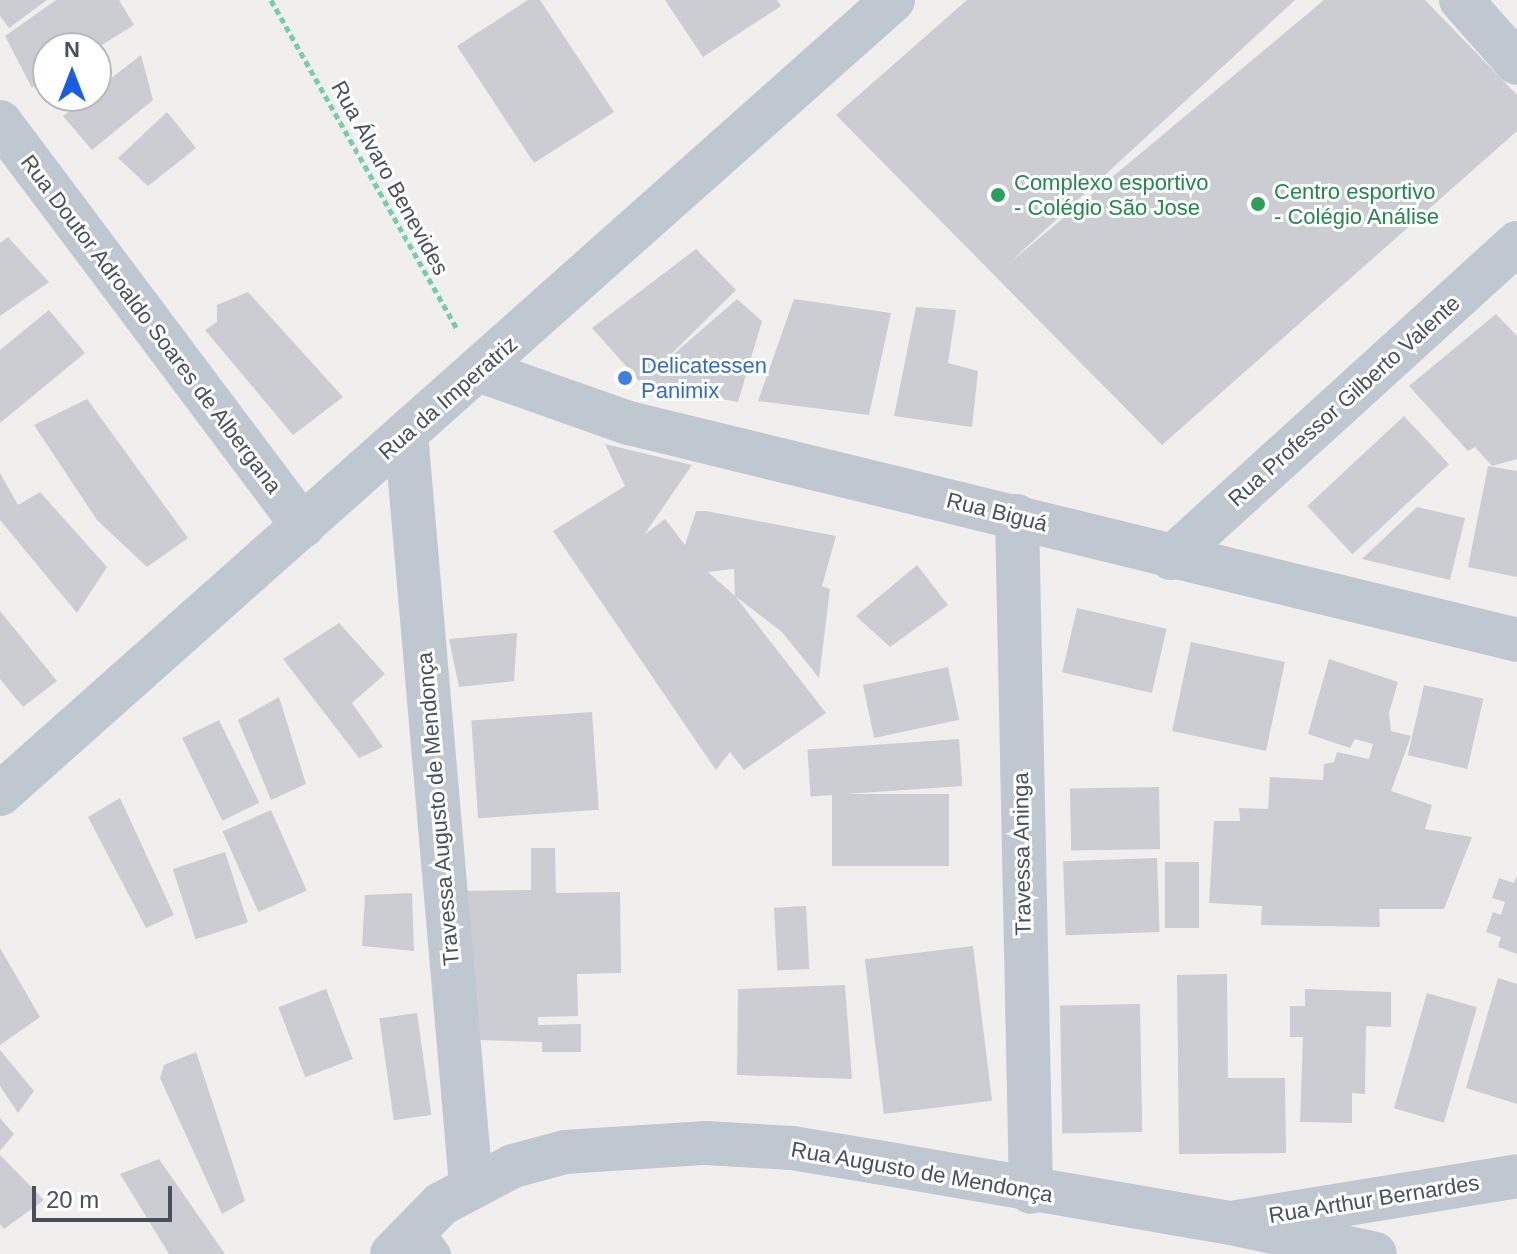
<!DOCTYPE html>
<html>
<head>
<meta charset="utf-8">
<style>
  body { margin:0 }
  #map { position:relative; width:1517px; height:1254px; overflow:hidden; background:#f1efee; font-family:Helvetica,sans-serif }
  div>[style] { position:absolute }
  .building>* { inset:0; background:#cbcdd3; transform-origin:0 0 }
  .path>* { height:5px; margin-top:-2.5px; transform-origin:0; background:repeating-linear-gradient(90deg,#75cdaa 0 6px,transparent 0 10px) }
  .service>* { height:28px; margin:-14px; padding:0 14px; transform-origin:14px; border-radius:14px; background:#bfc7d1 }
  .minor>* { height:44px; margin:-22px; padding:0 22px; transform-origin:22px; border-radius:22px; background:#bfc7d1 }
  .tertiary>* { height:44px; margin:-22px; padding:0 22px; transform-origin:22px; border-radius:22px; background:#bfc7d1 }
  .dots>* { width:22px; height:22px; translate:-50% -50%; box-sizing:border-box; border:4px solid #fff; border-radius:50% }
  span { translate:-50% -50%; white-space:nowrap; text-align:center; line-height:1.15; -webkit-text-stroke:6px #fff; paint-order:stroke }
  .street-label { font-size:22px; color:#47505c }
  .leisure-label { font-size:22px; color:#27864d }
  .left { translate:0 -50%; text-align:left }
  .shop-label { font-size:22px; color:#366cbe }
  .north { position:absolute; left:32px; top:32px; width:80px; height:80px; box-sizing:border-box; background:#fff; border:2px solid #b5b9be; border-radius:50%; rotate:0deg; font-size:22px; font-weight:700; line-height:32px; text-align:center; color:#47505c }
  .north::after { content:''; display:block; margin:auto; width:28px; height:36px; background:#1a5de0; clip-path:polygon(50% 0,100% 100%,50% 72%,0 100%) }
  .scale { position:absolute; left:32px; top:1186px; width:140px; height:36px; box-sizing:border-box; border:4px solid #47505c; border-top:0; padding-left:10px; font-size:24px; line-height:28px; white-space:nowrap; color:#47505c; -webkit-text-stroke:6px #fff; paint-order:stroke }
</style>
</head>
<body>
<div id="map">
  <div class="building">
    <i style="clip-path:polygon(0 0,47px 0,9px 28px,0 16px)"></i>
    <i style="clip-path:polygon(56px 0,119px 0,134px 25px,97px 48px,48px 48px,48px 78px,32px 88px,5px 36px)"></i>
    <i style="clip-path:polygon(528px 0,540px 0,614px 112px,534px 163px,457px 46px)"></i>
    <i style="clip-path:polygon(665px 0,777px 0,781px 6px,703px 57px)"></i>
    <i style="clip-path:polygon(967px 0,1295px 0,1007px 265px,1324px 0,1425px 0,1517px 95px,1517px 131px,1162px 445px,836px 115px)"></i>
    <i style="clip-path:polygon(141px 55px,153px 100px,92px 150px,63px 116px,88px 96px,96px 96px,96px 90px)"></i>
    <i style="clip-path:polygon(167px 112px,196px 148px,148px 186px,118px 158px)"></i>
    <i style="clip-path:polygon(8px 237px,49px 282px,0 316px,0 243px)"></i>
    <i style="clip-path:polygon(696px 249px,736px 290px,652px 373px,737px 299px,762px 321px,738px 402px,642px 384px,592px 328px)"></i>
    <i style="clip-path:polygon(248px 292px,343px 397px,293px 435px,205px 330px,217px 322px,217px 305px)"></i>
    <i style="clip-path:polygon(794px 299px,891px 313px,869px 415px,758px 401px)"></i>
    <i style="clip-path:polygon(916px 307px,956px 310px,948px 363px,978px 371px,972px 427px,894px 416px)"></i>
    <i style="clip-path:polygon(49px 310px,85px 353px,0 423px,0 350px)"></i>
    <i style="clip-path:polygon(1496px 314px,1517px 336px,1517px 459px,1492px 466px,1475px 447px,1468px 451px,1409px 386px)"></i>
    <i style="clip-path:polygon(87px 399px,188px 538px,147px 567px,97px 520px,34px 425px)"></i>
    <i style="left:1404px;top:416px;width:66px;height:132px;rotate:47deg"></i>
    <i style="clip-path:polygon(evenodd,605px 444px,692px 465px,644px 535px,665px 519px,685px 545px,696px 511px,706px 511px,836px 536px,822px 586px,830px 589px,819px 678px,782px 632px,735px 596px,826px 713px,744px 770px,730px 752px,716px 770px,711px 763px,553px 531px,625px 486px,605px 444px,734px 569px,735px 596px,708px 572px,734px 569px)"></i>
    <i style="clip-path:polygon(1488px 466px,1517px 471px,1517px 577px,1468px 567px)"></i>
    <i style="clip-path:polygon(0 473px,18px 505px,40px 492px,107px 567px,77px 613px,0 520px)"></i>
    <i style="clip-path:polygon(1417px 507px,1465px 518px,1450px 580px,1362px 559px)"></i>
    <i style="clip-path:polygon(917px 565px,948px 605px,890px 647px,856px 616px)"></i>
    <i style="left:1077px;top:608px;width:92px;height:66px;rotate:13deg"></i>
    <i style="clip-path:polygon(0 611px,57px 681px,23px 707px,0 679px)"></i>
    <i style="clip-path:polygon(339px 623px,385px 674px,352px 703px,383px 747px,359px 758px,283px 659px)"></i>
    <i style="clip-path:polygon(517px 633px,514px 681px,459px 687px,449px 639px)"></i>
    <i style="left:1191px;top:642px;width:96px;height:91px;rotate:12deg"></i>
    <i style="clip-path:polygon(1329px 659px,1398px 682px,1389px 713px,1391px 731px,1411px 736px,1391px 791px,1432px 805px,1425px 829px,1472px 837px,1444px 909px,1379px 909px,1380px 927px,1261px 925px,1262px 906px,1209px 903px,1214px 821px,1240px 821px,1239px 808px,1268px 809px,1270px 777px,1323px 780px,1324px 764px,1334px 762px,1337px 752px,1369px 759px,1373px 744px,1355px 739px,1350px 748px,1308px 734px)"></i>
    <i style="left:948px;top:667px;width:54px;height:87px;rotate:78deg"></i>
    <i style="left:1424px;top:685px;width:61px;height:72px;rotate:13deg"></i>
    <i style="clip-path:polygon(279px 697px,306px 784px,271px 800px,238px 720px)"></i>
    <i style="left:592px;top:712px;width:98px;height:121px;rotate:86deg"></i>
    <i style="left:219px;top:720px;width:92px;height:41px;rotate:64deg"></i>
    <i style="left:959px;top:739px;width:47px;height:152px;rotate:86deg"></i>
    <i style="left:1159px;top:787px;width:62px;height:89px;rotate:89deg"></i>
    <i style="left:949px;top:794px;width:72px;height:117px;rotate:90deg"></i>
    <i style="clip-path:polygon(120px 798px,174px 915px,146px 928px,88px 817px)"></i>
    <i style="left:271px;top:810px;width:88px;height:53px;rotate:66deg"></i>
    <i style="clip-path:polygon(531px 848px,555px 848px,556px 893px,620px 892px,621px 973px,577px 974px,578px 1016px,538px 1017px,538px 1025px,581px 1024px,581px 1052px,542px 1052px,542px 1042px,481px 1040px,463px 1024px,460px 891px,531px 890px)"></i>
    <i style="left:225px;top:852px;width:74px;height:55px;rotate:72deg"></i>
    <i style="left:1157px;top:858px;width:74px;height:94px;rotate:88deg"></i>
    <i style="left:1165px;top:862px;width:34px;height:66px"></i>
    <i style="clip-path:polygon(1517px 875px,1517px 954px,1498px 947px,1501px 937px,1486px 932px,1493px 912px,1501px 915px,1505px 902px,1492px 898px,1499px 878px,1514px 883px)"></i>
    <i style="clip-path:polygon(412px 893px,414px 951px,362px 946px,365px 895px)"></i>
    <i style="left:806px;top:906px;width:63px;height:32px;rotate:87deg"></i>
    <i style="left:973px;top:946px;width:156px;height:109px;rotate:83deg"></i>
    <i style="clip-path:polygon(0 948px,40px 1017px,0 1045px)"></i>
    <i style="clip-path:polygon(1227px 974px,1228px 1078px,1285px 1078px,1286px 1153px,1179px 1154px,1177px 975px)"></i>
    <i style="clip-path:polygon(1498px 978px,1517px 984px,1517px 1104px,1466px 1088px)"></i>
    <i style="clip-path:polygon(845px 985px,852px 1079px,737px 1075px,738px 989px)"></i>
    <i style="left:326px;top:989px;width:75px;height:51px;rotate:69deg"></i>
    <i style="clip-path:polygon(1305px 989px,1391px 992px,1391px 1027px,1366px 1026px,1365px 1094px,1352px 1093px,1352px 1123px,1300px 1122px,1303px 1037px,1290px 1037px,1290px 1006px,1305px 1006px)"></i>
    <i style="left:1427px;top:993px;width:52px;height:120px;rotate:16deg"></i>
    <i style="left:1140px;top:1004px;width:128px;height:80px;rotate:89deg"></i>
    <i style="left:417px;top:1013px;width:103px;height:38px;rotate:82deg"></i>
    <i style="clip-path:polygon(0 1050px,34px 1091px,18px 1113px,0 1086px)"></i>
    <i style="clip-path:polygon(196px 1052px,245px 1201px,222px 1214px,160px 1078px,164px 1065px)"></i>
    <i style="clip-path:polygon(0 1118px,14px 1134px,0 1151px)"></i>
    <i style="clip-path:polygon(0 1155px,44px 1200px,4px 1229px,0 1224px)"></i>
    <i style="clip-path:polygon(159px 1159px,225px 1254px,169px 1254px,120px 1174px)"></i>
  </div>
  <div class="path">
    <i style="left:271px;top:0;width:378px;rotate:60.5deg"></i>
  </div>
  <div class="service">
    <i style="left:416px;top:1226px;width:35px;rotate:53deg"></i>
  </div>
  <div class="minor">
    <i style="left:1461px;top:0;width:84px;rotate:48.4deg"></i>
    <i style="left:0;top:122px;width:505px;rotate:53.13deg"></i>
    <i style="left:481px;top:371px;width:157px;rotate:19.4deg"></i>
    <i style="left:629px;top:423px;width:914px;rotate:13.73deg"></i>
    <i style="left:406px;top:434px;width:754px;rotate:85.05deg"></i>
    <i style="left:1017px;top:516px;width:676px;rotate:88.81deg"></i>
    <i style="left:1171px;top:558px;width:468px;rotate:-42.3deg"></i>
    <i style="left:1231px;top:1223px;width:290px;rotate:-9.3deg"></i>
  </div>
  <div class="tertiary">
    <i style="left:0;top:794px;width:1195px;rotate:-41.64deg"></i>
    <i style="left:392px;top:1254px;width:70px;rotate:-45.6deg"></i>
    <i style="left:441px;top:1204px;width:81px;rotate:-27.8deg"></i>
    <i style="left:513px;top:1166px;width:54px;rotate:-15.1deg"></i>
    <i style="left:565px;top:1152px;width:141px;rotate:-3.7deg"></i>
    <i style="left:706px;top:1143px;width:86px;rotate:3.3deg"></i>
    <i style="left:792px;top:1148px;width:86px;rotate:9.4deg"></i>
    <i style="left:877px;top:1162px;width:359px;rotate:9.8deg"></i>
    <i style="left:1231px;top:1223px;width:147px;rotate:12.1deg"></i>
  </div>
  <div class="dots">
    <i style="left:998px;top:195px;background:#2e9e5b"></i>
    <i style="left:1258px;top:204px;background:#2e9e5b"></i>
    <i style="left:625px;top:378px;background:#3f7fe0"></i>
  </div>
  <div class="street-label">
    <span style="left:390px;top:178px;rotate:61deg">Rua Álvaro Benevides</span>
    <span style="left:151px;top:324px;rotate:53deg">Rua Doutor Adroaldo Soares de Albergana</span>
    <span style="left:448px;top:398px;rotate:-41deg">Rua da Imperatriz</span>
    <span style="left:1344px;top:401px;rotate:-42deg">Rua Professor Gilberto Valente</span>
    <span style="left:997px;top:512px;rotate:14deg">Rua Biguá</span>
    <span style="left:438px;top:809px;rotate:-95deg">Travessa Augusto de Mendonça</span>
    <span style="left:1022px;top:854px;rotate:-91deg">Travessa Aninga</span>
    <span style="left:922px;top:1172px;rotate:10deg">Rua Augusto de Mendonça</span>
    <span style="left:1374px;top:1199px;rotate:-9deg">Rua Arthur Bernardes</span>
  </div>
  <div class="leisure-label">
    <span class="left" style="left:1014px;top:195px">Complexo esportivo<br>- Colégio São Jose</span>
    <span class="left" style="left:1274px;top:204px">Centro esportivo<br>- Colégio Análise</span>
  </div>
  <div class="shop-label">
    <span class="left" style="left:641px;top:378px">Delicatessen<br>Panimix</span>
  </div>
  <div class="north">N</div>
  <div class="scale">20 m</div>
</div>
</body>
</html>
